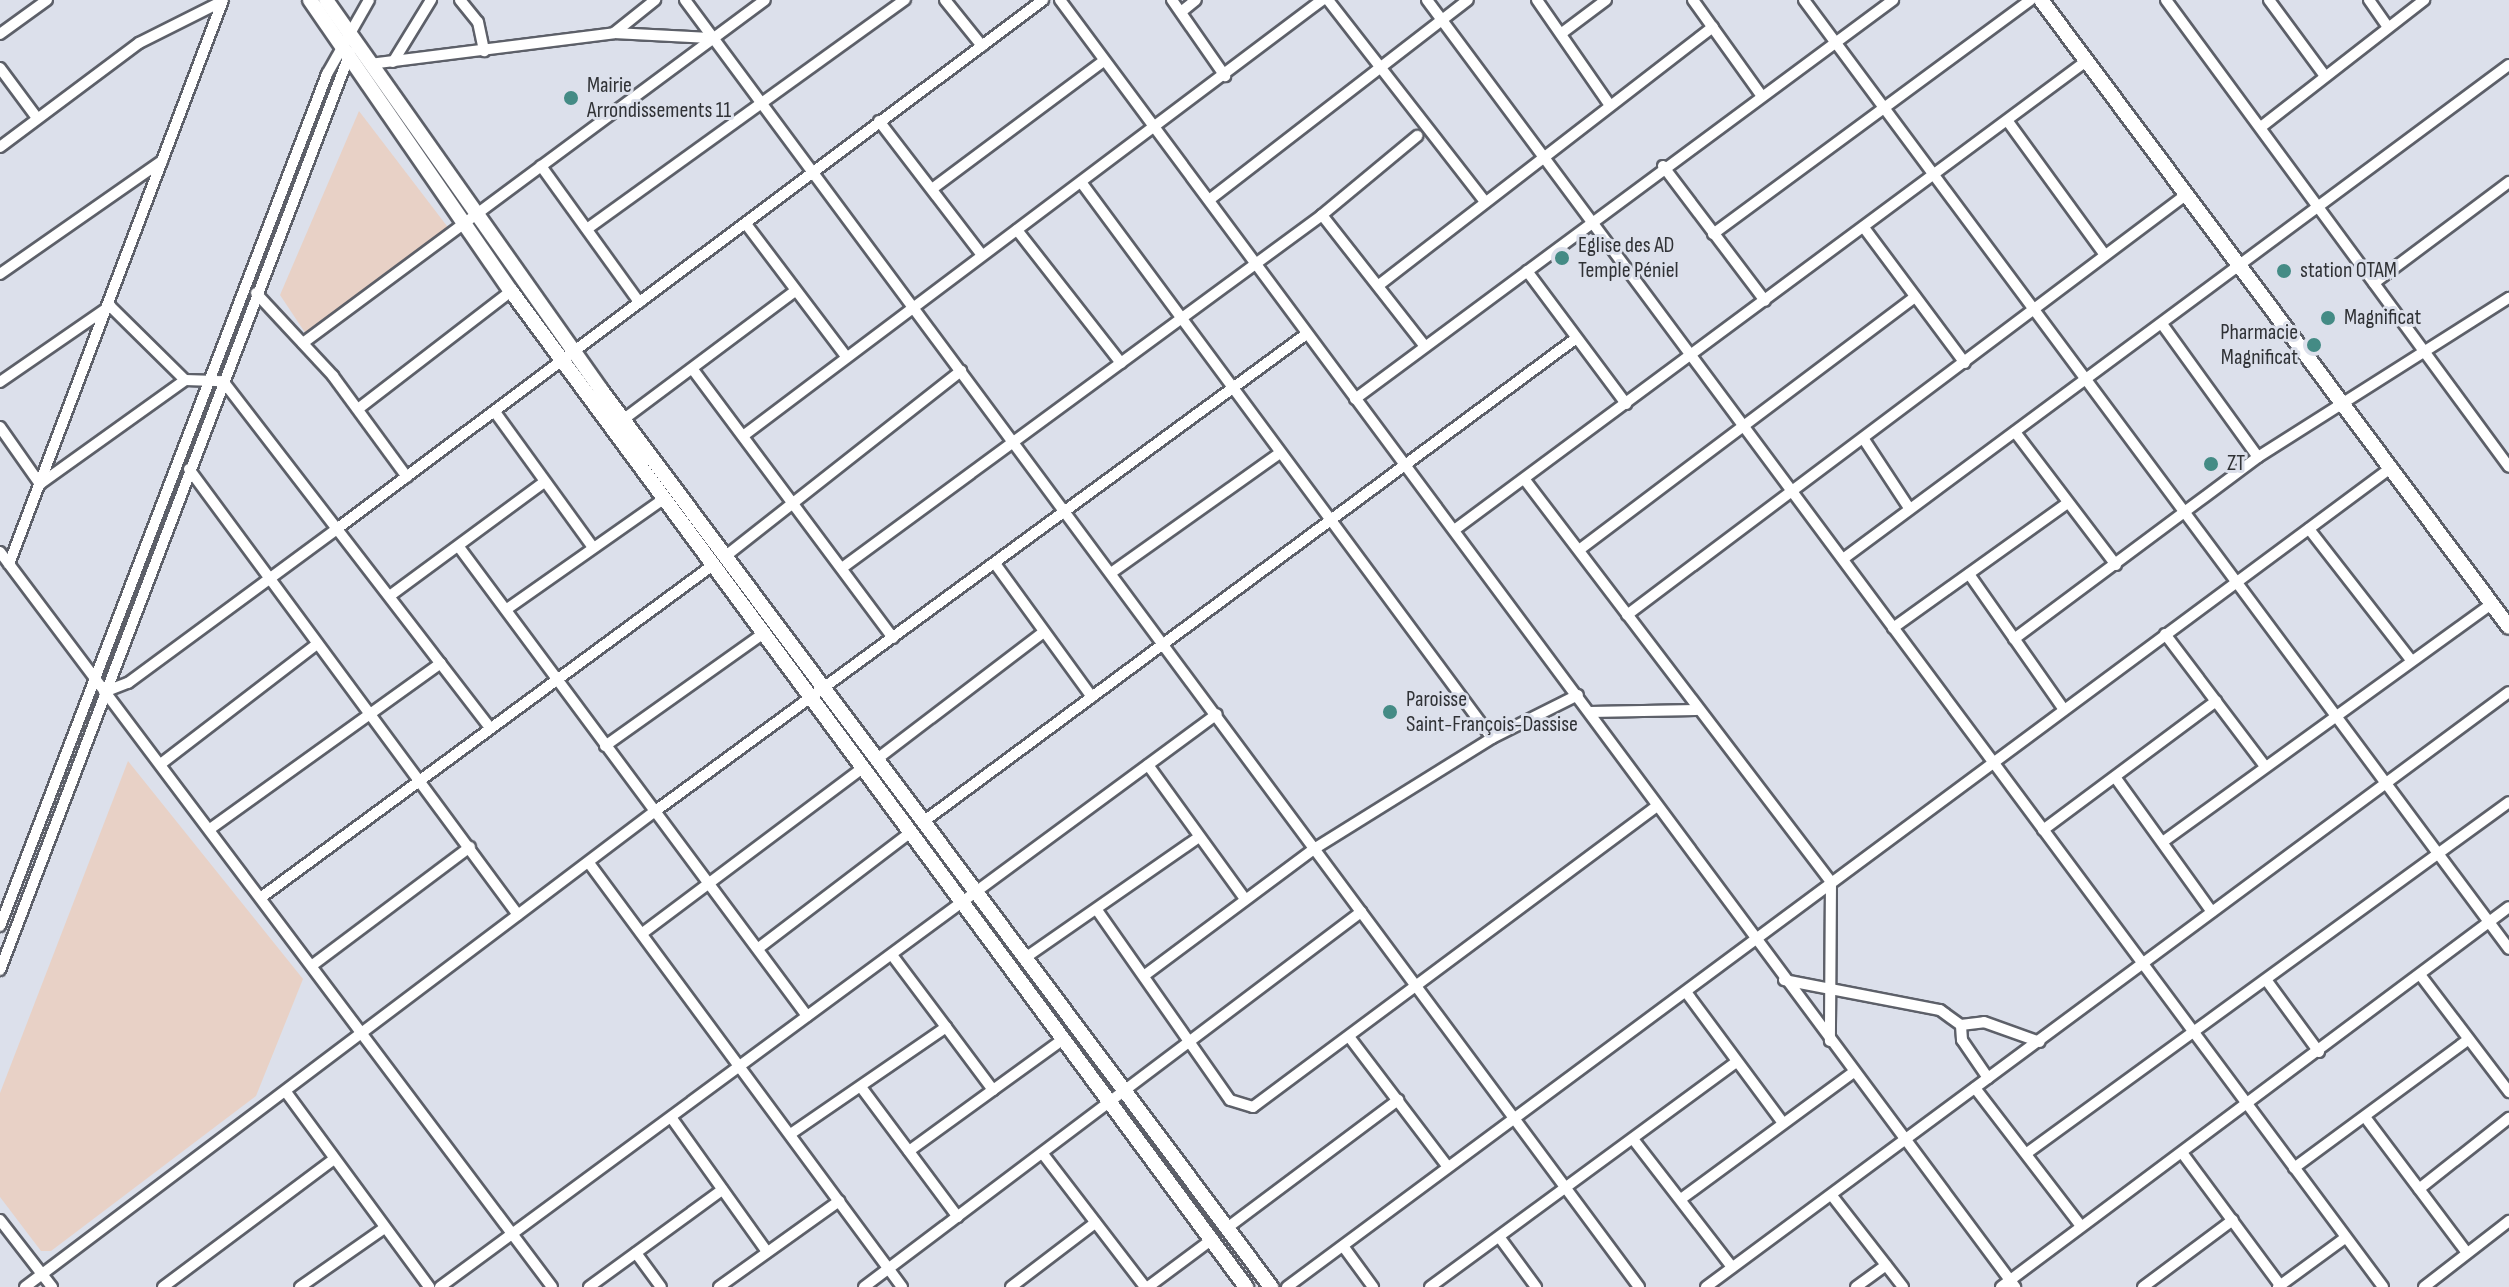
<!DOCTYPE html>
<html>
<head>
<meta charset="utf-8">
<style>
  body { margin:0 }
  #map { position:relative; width:2509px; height:1287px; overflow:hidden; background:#dce0eb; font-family:"Sofia Sans Condensed",sans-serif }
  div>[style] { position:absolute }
  .industrial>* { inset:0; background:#e8d1c6 }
  .roads { filter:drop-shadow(2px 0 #5d6069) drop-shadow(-2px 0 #5d6069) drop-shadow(0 2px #5d6069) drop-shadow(0 -2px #5d6069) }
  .street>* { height:10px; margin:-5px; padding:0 5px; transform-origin:5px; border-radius:5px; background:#fff }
  .secondary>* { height:14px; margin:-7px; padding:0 7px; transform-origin:7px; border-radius:7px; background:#fff }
  .dots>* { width:22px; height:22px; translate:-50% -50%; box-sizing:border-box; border:4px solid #dce0eb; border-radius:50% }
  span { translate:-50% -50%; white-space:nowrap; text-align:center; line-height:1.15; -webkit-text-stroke:6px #dce0eb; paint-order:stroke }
  .poi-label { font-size:22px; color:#303236 }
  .left { translate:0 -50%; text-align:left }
  .right { translate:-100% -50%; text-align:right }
</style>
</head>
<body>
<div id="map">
  <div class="industrial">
    <i style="clip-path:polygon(359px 111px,450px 230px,306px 334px,280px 295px)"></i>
    <i style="clip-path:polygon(128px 761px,303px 979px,256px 1096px,51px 1251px,41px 1251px,0 1197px,0 1093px)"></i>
  </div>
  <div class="roads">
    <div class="street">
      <i style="left:460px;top:0;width:28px;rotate:51deg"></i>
      <i style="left:478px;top:22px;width:30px;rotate:78deg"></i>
      <i style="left:685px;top:0;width:1602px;rotate:53.45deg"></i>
      <i style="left:945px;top:0;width:59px;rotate:51.2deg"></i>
      <i style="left:1060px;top:0;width:1603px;rotate:53.42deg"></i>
      <i style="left:1172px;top:0;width:93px;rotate:55.1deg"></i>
      <i style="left:1328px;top:0;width:252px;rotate:52.1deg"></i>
      <i style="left:1427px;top:0;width:1603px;rotate:53.39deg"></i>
      <i style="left:1537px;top:0;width:126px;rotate:55.3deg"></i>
      <i style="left:1693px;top:0;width:117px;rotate:54.4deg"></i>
      <i style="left:1804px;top:0;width:1182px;rotate:53.39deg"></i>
      <i style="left:2166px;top:0;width:579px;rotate:53.7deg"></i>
      <i style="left:2269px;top:0;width:94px;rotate:53.6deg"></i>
      <i style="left:2369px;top:0;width:33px;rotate:55deg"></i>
      <i style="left:1181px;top:12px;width:19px;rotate:-39deg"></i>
      <i style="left:614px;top:33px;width:53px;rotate:-38.8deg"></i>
      <i style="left:1562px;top:33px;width:55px;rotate:-36.9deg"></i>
      <i style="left:0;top:34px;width:58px;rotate:-35.9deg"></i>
      <i style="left:393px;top:62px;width:73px;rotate:-58.5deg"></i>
      <i style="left:370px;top:64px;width:246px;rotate:-7.2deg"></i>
      <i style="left:614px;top:33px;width:96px;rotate:3deg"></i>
      <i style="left:0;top:68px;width:62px;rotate:53.5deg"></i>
      <i style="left:879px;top:121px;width:169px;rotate:52.5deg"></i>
      <i style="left:2009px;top:123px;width:163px;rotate:54deg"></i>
      <i style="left:2261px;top:127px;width:207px;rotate:-37.9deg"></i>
      <i style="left:0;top:147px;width:174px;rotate:-36.8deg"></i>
      <i style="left:139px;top:43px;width:92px;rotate:-26.6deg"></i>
      <i style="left:541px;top:166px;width:168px;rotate:54.2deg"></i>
      <i style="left:1663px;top:166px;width:169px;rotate:52.9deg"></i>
      <i style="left:1081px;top:182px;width:691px;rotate:53.53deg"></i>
      <i style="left:1492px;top:738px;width:96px;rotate:-26.6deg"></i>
      <i style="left:932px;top:189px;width:214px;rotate:-36.7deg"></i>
      <i style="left:1209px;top:200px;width:327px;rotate:-37.7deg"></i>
      <i style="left:1322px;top:215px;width:165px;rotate:51.9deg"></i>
      <i style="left:746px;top:224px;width:166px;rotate:52.9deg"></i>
      <i style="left:587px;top:229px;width:392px;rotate:-35.8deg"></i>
      <i style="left:1865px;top:229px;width:167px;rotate:53.3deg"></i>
      <i style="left:1017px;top:230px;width:169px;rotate:52deg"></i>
      <i style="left:1713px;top:234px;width:394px;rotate:-36.4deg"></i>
      <i style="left:1527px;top:271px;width:166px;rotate:53.3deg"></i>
      <i style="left:0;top:274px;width:198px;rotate:-34.9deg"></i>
      <i style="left:2374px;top:283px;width:169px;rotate:-36.8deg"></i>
      <i style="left:1379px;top:285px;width:422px;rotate:-37.7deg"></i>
      <i style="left:256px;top:293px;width:113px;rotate:47.1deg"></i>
      <i style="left:333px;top:376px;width:125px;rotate:53.8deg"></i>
      <i style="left:2162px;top:324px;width:164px;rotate:54.2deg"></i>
      <i style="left:303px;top:343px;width:575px;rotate:-36.59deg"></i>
      <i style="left:694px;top:371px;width:333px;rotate:53.3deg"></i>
      <i style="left:0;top:382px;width:134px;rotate:-34.6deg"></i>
      <i style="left:110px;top:306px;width:105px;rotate:44.6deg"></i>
      <i style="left:1355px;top:399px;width:670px;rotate:-36.56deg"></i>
      <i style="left:358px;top:409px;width:193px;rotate:-37.6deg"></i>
      <i style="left:495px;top:412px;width:165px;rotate:54.1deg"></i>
      <i style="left:624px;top:419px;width:214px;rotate:-36.8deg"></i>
      <i style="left:0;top:427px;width:70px;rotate:54.9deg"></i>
      <i style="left:40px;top:484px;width:178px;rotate:-35.6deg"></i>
      <i style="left:185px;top:380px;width:38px;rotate:2deg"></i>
      <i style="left:223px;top:381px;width:436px;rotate:52.4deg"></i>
      <i style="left:2015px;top:432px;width:167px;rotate:52.8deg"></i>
      <i style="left:743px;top:436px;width:725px;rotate:-36.98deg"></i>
      <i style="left:1865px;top:441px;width:80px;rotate:56.7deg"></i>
      <i style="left:189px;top:469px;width:554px;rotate:53.58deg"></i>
      <i style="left:1525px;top:480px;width:505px;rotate:52.72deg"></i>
      <i style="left:1831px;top:882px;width:159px;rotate:90.4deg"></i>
      <i style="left:1457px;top:528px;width:782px;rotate:-36.58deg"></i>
      <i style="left:2309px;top:529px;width:166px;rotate:52.1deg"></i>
      <i style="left:459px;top:547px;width:584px;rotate:53.42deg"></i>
      <i style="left:1579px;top:550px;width:421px;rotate:-37deg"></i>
      <i style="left:0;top:552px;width:919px;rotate:53.09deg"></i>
      <i style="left:727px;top:555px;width:298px;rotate:-38.2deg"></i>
      <i style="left:1843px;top:559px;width:829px;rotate:-36.57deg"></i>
      <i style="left:9px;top:564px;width:603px;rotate:-69.22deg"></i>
      <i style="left:996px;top:565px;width:163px;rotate:54deg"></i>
      <i style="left:842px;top:568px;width:596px;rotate:-36.33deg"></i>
      <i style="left:1322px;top:215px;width:124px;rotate:-39.7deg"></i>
      <i style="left:1111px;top:573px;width:207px;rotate:-35.4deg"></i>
      <i style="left:1969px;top:574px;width:164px;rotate:55deg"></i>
      <i style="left:391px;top:595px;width:190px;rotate:-36.4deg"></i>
      <i style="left:507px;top:609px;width:193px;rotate:-35.1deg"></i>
      <i style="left:1627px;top:615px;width:701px;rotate:-36.94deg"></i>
      <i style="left:1893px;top:628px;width:213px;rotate:-35.6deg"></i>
      <i style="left:2165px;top:634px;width:166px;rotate:52.9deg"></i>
      <i style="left:2014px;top:639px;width:304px;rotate:-36.7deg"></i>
      <i style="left:2258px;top:457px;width:297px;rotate:-32.4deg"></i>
      <i style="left:104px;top:692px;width:26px;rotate:-21deg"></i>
      <i style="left:128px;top:683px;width:261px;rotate:-36.4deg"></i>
      <i style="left:338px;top:528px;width:881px;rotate:-36.83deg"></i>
      <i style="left:1590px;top:712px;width:106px;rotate:-1.1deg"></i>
      <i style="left:605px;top:746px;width:195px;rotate:-35.4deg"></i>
      <i style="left:877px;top:759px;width:210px;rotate:-37.3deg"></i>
      <i style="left:162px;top:763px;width:194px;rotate:-37.5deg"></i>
      <i style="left:1148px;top:765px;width:165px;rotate:54.1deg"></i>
      <i style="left:2115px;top:777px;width:166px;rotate:54.3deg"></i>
      <i style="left:923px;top:822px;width:811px;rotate:-36.53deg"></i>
      <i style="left:210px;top:829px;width:284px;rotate:-35.7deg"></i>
      <i style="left:2043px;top:830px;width:216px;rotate:-36.7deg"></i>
      <i style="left:2164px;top:841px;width:405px;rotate:-35.9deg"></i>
      <i style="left:589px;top:863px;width:527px;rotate:53.56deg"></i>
      <i style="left:263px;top:896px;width:559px;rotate:-36.34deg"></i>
      <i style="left:1097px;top:910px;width:232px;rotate:55deg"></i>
      <i style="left:1230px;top:1100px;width:24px;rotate:17deg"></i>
      <i style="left:1253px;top:1107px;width:504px;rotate:-36.69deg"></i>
      <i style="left:0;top:926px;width:913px;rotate:-69deg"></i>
      <i style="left:327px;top:74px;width:85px;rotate:-60.4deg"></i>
      <i style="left:644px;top:932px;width:275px;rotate:-36.9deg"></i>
      <i style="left:760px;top:947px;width:190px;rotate:-37.3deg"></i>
      <i style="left:1025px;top:958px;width:212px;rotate:-34.8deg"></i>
      <i style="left:314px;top:964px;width:195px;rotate:-36.9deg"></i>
      <i style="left:0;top:970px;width:982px;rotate:-69.11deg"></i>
      <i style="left:1145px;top:975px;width:214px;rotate:-36.7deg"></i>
      <i style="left:1317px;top:847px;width:206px;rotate:-31.9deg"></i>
      <i style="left:2421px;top:976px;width:146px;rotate:52.8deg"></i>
      <i style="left:1784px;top:980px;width:159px;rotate:10.9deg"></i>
      <i style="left:1940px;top:1010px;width:26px;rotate:36deg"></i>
      <i style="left:2267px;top:981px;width:88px;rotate:53.8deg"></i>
      <i style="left:1686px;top:992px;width:163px;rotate:53.5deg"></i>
      <i style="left:1350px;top:1038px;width:161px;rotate:52.8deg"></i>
      <i style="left:1988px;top:1078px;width:46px;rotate:-124.4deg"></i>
      <i style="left:1962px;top:1040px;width:15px;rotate:-94deg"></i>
      <i style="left:1961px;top:1025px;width:23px;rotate:-7deg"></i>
      <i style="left:1984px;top:1022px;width:59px;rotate:19.7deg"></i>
      <i style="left:861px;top:1087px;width:162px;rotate:53.3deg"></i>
      <i style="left:1975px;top:1088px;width:174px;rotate:52.5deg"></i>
      <i style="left:993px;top:1090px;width:85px;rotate:-35.9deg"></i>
      <i style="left:286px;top:1092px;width:242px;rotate:53.7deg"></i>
      <i style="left:2365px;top:1117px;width:170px;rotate:53.1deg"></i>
      <i style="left:673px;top:1120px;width:162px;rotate:54.5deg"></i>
      <i style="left:792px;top:1133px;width:187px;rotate:-34.5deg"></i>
      <i style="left:946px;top:1027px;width:90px;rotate:-126.9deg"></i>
      <i style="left:1633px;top:1139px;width:162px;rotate:52.3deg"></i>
      <i style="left:909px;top:1151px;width:104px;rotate:-36deg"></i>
      <i style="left:993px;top:1090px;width:79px;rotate:-126.7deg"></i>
      <i style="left:2027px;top:1153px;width:596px;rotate:-36.06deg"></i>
      <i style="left:1043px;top:1154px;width:168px;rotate:52.5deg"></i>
      <i style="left:2183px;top:1154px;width:163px;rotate:53.5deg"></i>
      <i style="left:2294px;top:1168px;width:217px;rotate:-36.4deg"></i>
      <i style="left:2419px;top:1189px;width:115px;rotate:-38.3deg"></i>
      <i style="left:1833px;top:1197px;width:114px;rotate:52.1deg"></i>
      <i style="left:1681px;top:1199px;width:211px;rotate:-36.3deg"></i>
      <i style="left:0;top:1220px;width:85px;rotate:52.2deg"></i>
      <i style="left:1227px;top:1228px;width:214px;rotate:-36.8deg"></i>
      <i style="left:1500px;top:1238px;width:61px;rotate:53.7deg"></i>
      <i style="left:1343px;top:1246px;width:51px;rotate:53.8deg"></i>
      <i style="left:636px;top:1253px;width:42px;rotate:53.7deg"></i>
      <i style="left:25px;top:1287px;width:788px;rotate:-37.06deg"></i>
      <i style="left:654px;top:812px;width:807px;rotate:-36.23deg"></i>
      <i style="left:163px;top:1287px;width:212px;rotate:-36.8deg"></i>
      <i style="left:300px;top:1287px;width:101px;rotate:-34.9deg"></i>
      <i style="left:440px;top:1287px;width:965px;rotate:-36.41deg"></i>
      <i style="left:589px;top:1287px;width:165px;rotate:-36.1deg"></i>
      <i style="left:719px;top:1287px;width:148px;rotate:-35.6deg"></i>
      <i style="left:864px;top:1287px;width:623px;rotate:-37.04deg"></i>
      <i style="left:1011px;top:1287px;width:106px;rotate:-37.3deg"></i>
      <i style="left:1148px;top:1287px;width:79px;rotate:-36.7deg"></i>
      <i style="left:1287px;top:1287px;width:1376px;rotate:-36.58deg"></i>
      <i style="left:1430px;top:1287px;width:380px;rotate:-36.3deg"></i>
      <i style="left:1706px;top:1287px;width:999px;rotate:-36.54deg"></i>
      <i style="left:1856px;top:1287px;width:37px;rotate:-36deg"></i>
      <i style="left:2001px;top:1287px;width:634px;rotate:-36.8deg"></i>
      <i style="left:2143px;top:1287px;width:112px;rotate:-36.7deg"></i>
      <i style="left:2278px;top:1287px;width:83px;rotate:-36.2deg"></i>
      <i style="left:2424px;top:1287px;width:108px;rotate:-37.8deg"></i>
    </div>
    <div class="secondary">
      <i style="left:310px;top:0;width:354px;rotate:55.4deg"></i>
      <i style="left:511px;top:291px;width:1238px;rotate:53.57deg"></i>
      <i style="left:326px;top:0;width:477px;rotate:54.8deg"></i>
      <i style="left:601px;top:390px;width:1120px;rotate:53.24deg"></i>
      <i style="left:2041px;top:0;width:782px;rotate:53.26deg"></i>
    </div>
  </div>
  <div class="dots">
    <i style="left:571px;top:98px;background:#448b85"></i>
    <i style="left:1562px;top:258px;background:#448b85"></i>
    <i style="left:2284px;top:271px;background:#448b85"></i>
    <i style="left:2328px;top:318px;background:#448b85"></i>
    <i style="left:2314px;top:345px;background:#448b85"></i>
    <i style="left:2211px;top:464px;background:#448b85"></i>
    <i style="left:1390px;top:712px;background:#448b85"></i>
  </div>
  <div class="poi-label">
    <span class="left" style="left:587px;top:98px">Mairie<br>Arrondissements 11</span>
    <span class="left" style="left:1578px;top:258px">Eglise des AD<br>Temple Péniel</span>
    <span class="left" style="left:2300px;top:271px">station OTAM</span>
    <span class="left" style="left:2344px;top:318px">Magnificat</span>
    <span class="right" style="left:2298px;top:345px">Pharmacie<br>Magnificat</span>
    <span class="left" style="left:2227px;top:464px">ZT</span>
    <span class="left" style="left:1406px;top:712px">Paroisse<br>Saint-François-Dassise</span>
  </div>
</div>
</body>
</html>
